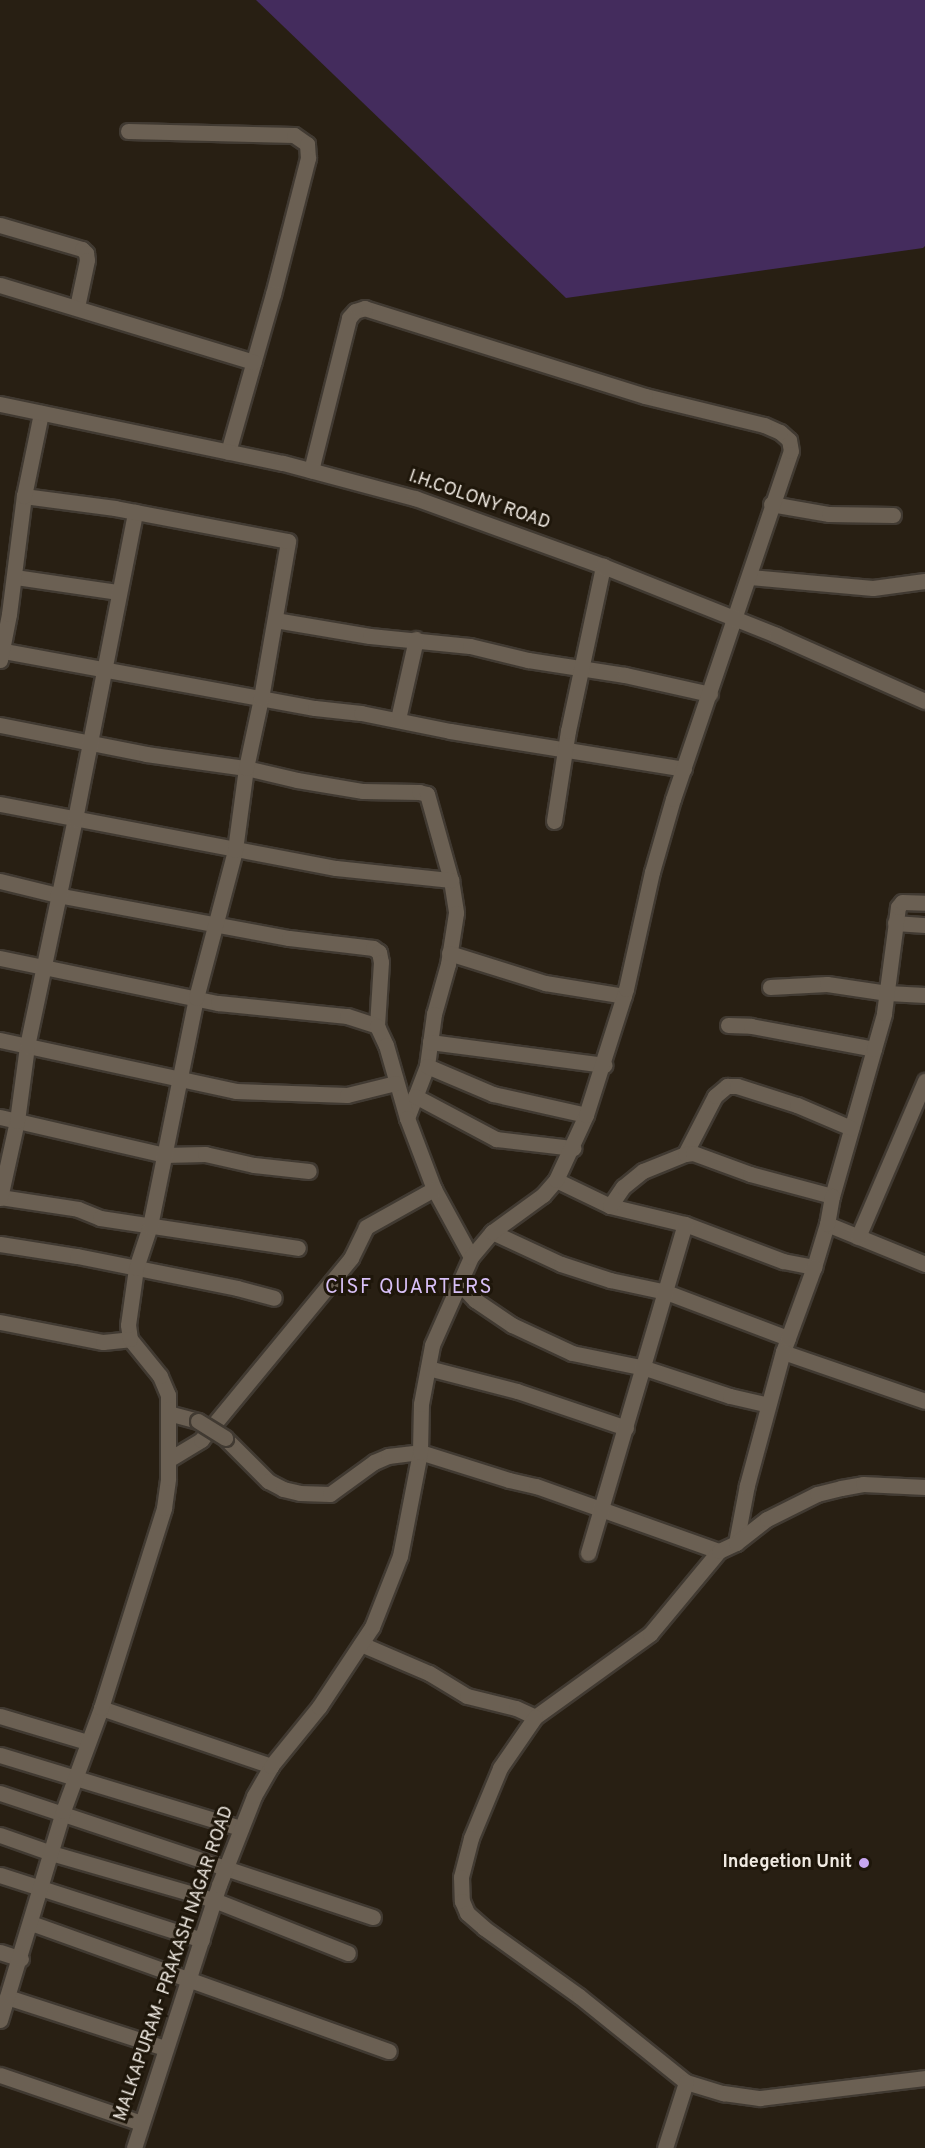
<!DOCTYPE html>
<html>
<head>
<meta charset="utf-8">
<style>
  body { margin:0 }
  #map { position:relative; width:925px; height:2148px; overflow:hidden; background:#281f13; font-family:Overpass,sans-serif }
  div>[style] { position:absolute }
  .green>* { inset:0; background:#442c5d }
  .roads { filter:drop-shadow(2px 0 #413a32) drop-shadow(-2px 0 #413a32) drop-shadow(0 2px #413a32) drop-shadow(0 -2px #413a32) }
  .street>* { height:15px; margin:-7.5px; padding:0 7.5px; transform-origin:7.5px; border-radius:7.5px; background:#6b6053 }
  .secondary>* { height:15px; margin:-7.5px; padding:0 7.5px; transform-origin:7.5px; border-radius:7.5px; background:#6b6053 }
  .bridges { filter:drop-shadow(2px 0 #413a32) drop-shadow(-2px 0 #413a32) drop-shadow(0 2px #413a32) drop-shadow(0 -2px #413a32) }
  .street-bridge>* { height:15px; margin:-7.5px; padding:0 7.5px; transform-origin:7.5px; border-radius:7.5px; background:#6b6053 }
  .dots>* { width:16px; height:16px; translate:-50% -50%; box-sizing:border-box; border:3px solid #1e160a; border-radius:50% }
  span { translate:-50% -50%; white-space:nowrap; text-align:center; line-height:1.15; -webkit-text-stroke:6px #1e160a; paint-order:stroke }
  .street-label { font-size:18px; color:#efe9e1 }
  .poi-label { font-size:18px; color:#efe9e1; font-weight:700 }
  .right { translate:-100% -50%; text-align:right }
  .neighbourhood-label { font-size:20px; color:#d8c0f7; letter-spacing:1.5px }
</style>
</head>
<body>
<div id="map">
  <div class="green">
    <i style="clip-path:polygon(256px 0,925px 0,925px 246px,923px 248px,566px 298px)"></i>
  </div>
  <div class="roads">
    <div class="street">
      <i style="left:128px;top:131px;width:166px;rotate:1.4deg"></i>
      <i style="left:294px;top:135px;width:16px;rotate:35deg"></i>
      <i style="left:307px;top:144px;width:14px;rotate:86deg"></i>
      <i style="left:308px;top:158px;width:140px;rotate:104.4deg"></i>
      <i style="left:273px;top:294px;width:164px;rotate:105.9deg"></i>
      <i style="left:0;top:225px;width:85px;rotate:16.3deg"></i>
      <i style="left:82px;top:249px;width:6px;rotate:45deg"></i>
      <i style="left:86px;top:253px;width:7px;rotate:82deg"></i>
      <i style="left:87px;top:260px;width:48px;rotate:102deg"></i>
      <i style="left:0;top:285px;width:265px;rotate:16.9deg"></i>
      <i style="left:771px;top:504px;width:59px;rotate:9.8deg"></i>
      <i style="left:829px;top:514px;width:64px;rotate:0.9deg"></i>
      <i style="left:15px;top:577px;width:104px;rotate:8.3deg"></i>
      <i style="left:750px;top:577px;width:123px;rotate:5.1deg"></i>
      <i style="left:873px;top:588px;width:52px;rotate:-7.7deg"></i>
      <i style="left:275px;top:620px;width:96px;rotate:9.6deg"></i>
      <i style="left:370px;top:636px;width:100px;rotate:5.7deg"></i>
      <i style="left:470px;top:646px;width:60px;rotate:13.6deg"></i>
      <i style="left:528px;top:660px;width:98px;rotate:8.8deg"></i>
      <i style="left:625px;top:675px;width:87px;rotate:12.6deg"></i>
      <i style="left:4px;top:651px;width:316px;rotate:10.4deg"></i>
      <i style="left:315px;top:708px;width:46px;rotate:6.2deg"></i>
      <i style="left:361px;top:713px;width:91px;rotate:11.4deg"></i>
      <i style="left:450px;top:731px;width:237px;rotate:9.2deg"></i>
      <i style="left:0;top:660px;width:47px;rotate:-78.9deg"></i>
      <i style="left:9px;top:614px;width:119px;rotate:-82.8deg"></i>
      <i style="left:398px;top:719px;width:82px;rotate:-77.3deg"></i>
      <i style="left:0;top:725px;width:149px;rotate:11.2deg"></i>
      <i style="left:146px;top:754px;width:101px;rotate:8deg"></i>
      <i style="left:246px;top:768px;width:52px;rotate:13.2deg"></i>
      <i style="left:297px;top:780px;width:67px;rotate:9.5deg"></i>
      <i style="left:363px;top:791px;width:56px;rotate:1deg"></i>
      <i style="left:419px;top:792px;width:8px;rotate:14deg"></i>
      <i style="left:427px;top:794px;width:89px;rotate:74.4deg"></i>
      <i style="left:451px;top:880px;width:33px;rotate:81deg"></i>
      <i style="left:456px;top:913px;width:52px;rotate:98.9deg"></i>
      <i style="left:448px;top:964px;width:52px;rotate:105.6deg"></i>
      <i style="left:434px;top:1014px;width:52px;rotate:97.7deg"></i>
      <i style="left:427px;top:1066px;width:56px;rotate:111deg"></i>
      <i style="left:0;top:804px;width:342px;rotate:10.8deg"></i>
      <i style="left:336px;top:868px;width:116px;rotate:6deg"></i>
      <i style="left:554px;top:821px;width:91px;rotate:-81.2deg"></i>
      <i style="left:568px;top:731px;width:169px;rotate:-78deg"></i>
      <i style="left:0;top:881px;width:59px;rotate:13.8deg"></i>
      <i style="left:57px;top:895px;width:236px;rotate:10.5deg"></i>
      <i style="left:289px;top:938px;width:85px;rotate:6.8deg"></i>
      <i style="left:373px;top:948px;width:7px;rotate:34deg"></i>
      <i style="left:379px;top:952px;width:10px;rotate:79deg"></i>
      <i style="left:381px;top:962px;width:64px;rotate:93.6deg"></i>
      <i style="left:895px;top:923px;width:30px;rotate:4deg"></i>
      <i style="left:449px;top:953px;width:101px;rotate:17.4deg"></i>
      <i style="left:545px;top:983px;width:80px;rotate:9.3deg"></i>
      <i style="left:0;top:958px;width:223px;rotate:11.7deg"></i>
      <i style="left:218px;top:1003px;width:130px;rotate:5.8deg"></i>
      <i style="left:347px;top:1016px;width:32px;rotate:18deg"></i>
      <i style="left:377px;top:1026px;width:21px;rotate:65deg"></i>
      <i style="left:386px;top:1045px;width:76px;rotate:74deg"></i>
      <i style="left:407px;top:1118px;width:76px;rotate:69.2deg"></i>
      <i style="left:434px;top:1189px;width:77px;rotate:61.4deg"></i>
      <i style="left:770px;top:987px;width:57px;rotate:-3deg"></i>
      <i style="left:827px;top:984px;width:61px;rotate:8.5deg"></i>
      <i style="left:887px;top:993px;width:38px;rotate:3deg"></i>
      <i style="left:728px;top:1025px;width:23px;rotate:2deg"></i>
      <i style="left:751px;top:1026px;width:125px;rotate:10.6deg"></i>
      <i style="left:874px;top:1049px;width:153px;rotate:105.9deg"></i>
      <i style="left:0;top:1040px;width:241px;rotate:12.2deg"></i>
      <i style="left:236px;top:1091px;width:111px;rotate:2.1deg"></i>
      <i style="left:347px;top:1095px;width:50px;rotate:-13.8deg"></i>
      <i style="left:430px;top:1042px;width:176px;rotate:7.5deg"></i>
      <i style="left:874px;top:1049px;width:37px;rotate:-74deg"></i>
      <i style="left:884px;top:1013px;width:107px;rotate:-82.5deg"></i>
      <i style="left:898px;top:907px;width:6px;rotate:-51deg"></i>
      <i style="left:902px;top:902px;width:23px;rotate:2deg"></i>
      <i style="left:427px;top:1066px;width:72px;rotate:23deg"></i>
      <i style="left:493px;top:1094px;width:95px;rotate:12.7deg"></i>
      <i style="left:415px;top:1096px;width:92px;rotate:28deg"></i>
      <i style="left:496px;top:1139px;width:78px;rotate:6.7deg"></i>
      <i style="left:0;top:1117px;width:168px;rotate:13deg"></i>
      <i style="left:164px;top:1155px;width:41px;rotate:-1.4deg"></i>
      <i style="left:205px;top:1154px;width:50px;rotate:12.7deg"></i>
      <i style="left:254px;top:1165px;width:55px;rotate:6.2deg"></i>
      <i style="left:685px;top:1154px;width:65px;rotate:-62.7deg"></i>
      <i style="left:715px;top:1096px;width:16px;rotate:-40deg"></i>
      <i style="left:727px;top:1086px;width:10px"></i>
      <i style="left:737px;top:1086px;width:63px;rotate:17.6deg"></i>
      <i style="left:797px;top:1105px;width:59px;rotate:23.1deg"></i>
      <i style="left:556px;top:1180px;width:60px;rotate:25.7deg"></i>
      <i style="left:610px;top:1206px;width:77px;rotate:13.5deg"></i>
      <i style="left:685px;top:1224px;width:105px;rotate:20.7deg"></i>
      <i style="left:783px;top:1261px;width:32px;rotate:11deg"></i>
      <i style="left:814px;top:1267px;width:45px;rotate:-73.2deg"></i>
      <i style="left:827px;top:1224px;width:106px;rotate:22.2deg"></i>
      <i style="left:0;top:1197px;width:79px;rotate:8.7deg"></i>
      <i style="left:78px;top:1209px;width:24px;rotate:22deg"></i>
      <i style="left:100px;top:1218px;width:200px;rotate:8.6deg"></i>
      <i style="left:0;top:1198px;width:79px;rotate:-77.6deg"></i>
      <i style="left:17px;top:1121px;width:76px;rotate:-82.4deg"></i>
      <i style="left:27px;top:1046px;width:232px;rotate:-78.1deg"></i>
      <i style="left:75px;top:819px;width:313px;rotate:-78.9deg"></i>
      <i style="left:610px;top:1206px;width:23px;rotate:-56deg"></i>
      <i style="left:623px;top:1187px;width:26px;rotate:-39deg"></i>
      <i style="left:643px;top:1171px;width:45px;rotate:-22deg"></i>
      <i style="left:685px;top:1154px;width:8px;rotate:-7deg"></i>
      <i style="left:693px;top:1153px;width:61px;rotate:20.2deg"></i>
      <i style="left:750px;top:1174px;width:85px;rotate:15deg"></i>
      <i style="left:832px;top:1196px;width:28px;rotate:100deg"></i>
      <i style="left:492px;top:1232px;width:76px;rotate:24.9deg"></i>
      <i style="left:561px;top:1264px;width:52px;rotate:18.1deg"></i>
      <i style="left:610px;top:1280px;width:57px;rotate:12.1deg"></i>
      <i style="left:666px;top:1292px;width:130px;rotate:20.7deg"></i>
      <i style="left:788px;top:1338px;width:15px;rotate:110deg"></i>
      <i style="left:783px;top:1352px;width:150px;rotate:19deg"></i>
      <i style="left:858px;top:1237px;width:170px;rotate:-66.8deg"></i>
      <i style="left:0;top:1244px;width:78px;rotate:8.9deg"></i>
      <i style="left:77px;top:1256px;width:163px;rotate:11.3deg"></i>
      <i style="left:237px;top:1288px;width:38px;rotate:15deg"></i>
      <i style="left:460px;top:1284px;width:22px;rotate:47deg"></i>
      <i style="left:475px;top:1300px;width:45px;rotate:34deg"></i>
      <i style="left:512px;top:1325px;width:66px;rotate:25deg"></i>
      <i style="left:572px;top:1353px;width:75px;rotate:11.6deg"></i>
      <i style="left:645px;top:1368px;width:89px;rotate:18.2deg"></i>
      <i style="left:730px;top:1396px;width:39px;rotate:13deg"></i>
      <i style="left:0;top:1322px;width:105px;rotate:11deg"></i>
      <i style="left:103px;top:1342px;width:27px;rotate:-6deg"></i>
      <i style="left:788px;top:1338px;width:76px;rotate:-69.9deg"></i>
      <i style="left:428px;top:1368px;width:92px;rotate:14.5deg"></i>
      <i style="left:517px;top:1391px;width:115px;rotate:18.7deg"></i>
      <i style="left:168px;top:1413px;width:31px;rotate:15deg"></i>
      <i style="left:225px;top:1438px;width:61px;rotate:45deg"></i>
      <i style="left:268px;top:1481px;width:17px;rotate:28deg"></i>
      <i style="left:283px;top:1489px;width:17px;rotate:13deg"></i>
      <i style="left:300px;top:1493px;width:30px;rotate:2deg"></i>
      <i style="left:330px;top:1494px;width:54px;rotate:-36deg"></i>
      <i style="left:374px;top:1462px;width:15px;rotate:-23deg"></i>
      <i style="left:388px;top:1456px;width:32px;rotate:-7deg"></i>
      <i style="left:420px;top:1452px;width:93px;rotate:17.5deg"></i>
      <i style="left:509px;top:1480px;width:28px;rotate:13deg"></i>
      <i style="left:536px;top:1486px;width:194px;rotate:19.6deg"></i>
      <i style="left:168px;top:1460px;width:39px;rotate:-31deg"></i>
      <i style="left:201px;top:1440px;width:236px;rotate:-50.5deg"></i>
      <i style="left:351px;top:1258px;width:34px;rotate:-64deg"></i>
      <i style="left:366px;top:1227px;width:78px;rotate:-29.2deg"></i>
      <i style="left:736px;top:1543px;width:59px;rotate:-79.3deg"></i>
      <i style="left:747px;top:1485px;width:138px;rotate:-74.9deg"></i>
      <i style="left:588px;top:1553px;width:343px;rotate:-73.6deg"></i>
      <i style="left:361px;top:1644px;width:74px;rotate:23.1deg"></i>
      <i style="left:429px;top:1673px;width:44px;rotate:31.2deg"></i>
      <i style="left:467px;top:1696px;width:50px;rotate:13.8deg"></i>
      <i style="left:516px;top:1708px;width:21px;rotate:25deg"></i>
      <i style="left:535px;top:1717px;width:142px;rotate:-35.8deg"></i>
      <i style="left:650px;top:1634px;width:108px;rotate:-50.3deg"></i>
      <i style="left:719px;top:1551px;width:19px;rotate:-25deg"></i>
      <i style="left:736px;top:1543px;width:39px;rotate:-38deg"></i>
      <i style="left:767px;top:1519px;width:56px;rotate:-26.6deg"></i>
      <i style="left:817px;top:1494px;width:25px;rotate:-14deg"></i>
      <i style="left:841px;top:1488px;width:22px;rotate:-10deg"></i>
      <i style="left:863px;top:1484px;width:62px;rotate:2.8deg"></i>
      <i style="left:101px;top:1708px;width:180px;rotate:18.8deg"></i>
      <i style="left:0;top:1716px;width:91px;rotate:16.6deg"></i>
      <i style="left:535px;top:1717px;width:62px;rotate:124.5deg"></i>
      <i style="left:500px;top:1768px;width:76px;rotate:112.5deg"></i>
      <i style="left:471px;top:1838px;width:40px;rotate:104.4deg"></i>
      <i style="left:461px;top:1877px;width:24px;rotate:88deg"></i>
      <i style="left:462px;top:1901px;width:13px;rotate:67deg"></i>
      <i style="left:467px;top:1913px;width:23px;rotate:41deg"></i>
      <i style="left:484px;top:1928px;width:117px;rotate:35.6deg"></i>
      <i style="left:579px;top:1996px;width:137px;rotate:38.8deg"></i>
      <i style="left:686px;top:2082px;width:39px;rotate:17deg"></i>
      <i style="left:723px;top:2093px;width:37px;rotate:8deg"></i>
      <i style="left:760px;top:2098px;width:166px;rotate:-6.9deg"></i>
      <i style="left:0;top:1755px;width:252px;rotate:16.9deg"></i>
      <i style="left:0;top:1793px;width:393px;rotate:18.4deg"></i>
      <i style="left:0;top:1835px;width:54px;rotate:19.4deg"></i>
      <i style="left:51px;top:1853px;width:170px;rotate:16.1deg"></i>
      <i style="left:214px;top:1900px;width:144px;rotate:21.6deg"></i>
      <i style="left:0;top:1875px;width:212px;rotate:17.8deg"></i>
      <i style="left:31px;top:1923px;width:380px;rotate:19.7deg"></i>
      <i style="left:0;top:1952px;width:22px;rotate:18deg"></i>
      <i style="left:7px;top:1997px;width:166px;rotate:17.9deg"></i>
      <i style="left:0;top:2020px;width:218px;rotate:-73.2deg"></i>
      <i style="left:63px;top:1811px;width:110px;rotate:-69.7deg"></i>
      <i style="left:101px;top:1708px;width:210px;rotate:-72.5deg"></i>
      <i style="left:164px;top:1508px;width:30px;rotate:-82deg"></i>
      <i style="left:168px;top:1478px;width:83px;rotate:-90deg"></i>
      <i style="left:168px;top:1395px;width:21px;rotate:-113deg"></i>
      <i style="left:160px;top:1376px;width:48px;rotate:-129deg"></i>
      <i style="left:130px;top:1339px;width:14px;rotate:-98deg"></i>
      <i style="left:128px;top:1325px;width:58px;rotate:-82deg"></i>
      <i style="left:136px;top:1268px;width:44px;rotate:-71.6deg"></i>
      <i style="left:150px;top:1226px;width:233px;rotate:-78.6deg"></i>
      <i style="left:196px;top:998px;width:153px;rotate:-75.2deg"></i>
      <i style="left:235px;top:850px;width:83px;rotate:-82.4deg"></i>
      <i style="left:246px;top:768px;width:72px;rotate:-77.9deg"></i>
      <i style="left:261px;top:698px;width:159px;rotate:-80.2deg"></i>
      <i style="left:288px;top:541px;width:176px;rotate:-169.2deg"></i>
      <i style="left:115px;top:508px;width:92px;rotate:-172.5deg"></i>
      <i style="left:24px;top:496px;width:85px;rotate:-78.4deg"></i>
      <i style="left:0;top:2075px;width:149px;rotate:18.8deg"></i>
      <i style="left:134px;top:2148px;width:276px;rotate:-72.1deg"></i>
      <i style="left:219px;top:1885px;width:96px;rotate:-68.5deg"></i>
      <i style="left:254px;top:1796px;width:34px;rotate:-60deg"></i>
      <i style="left:271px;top:1766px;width:76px;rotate:-50.9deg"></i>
      <i style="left:319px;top:1707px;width:96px;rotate:-56.5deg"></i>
      <i style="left:372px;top:1627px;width:76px;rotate:-68.5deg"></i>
      <i style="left:400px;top:1556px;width:106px;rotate:-79.1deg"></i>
      <i style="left:420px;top:1452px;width:48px;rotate:-88.8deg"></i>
      <i style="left:421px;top:1404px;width:60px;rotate:-79.4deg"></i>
      <i style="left:432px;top:1345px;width:96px;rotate:-66.1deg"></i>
      <i style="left:471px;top:1257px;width:33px;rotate:-50deg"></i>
      <i style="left:492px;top:1232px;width:63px;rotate:-36deg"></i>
      <i style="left:543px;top:1195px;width:20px;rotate:-49deg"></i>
      <i style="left:556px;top:1180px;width:72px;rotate:-65.2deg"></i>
      <i style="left:586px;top:1115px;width:132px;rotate:-72.4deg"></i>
      <i style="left:626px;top:989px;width:120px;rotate:-77.5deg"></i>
      <i style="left:652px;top:872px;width:76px;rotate:-74deg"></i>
      <i style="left:673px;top:799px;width:367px;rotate:-71.3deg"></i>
      <i style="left:791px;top:451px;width:11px;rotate:-100deg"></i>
      <i style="left:789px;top:440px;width:12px;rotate:-138deg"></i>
      <i style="left:780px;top:432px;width:17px;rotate:-156deg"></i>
      <i style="left:764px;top:425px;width:122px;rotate:-166.3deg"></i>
      <i style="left:645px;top:396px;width:294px;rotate:-162.6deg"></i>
      <i style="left:365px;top:308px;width:10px;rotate:163deg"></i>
      <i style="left:355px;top:311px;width:9px;rotate:131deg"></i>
      <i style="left:349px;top:318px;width:157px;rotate:104deg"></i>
      <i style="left:665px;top:2148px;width:69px;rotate:-72.3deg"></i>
    </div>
    <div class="secondary">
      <i style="left:0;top:404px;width:289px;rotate:11.8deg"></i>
      <i style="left:283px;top:463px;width:137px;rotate:14.9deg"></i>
      <i style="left:415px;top:498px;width:200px;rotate:19.9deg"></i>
      <i style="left:603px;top:566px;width:186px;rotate:21.7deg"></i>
      <i style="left:776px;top:635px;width:163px;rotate:23.9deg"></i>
    </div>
  </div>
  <div class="bridges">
    <div class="street-bridge">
      <i style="left:198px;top:1421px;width:32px;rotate:32deg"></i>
    </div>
  </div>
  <div class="dots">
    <i style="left:864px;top:1863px;background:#c7a6ef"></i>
  </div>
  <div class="street-label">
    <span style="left:479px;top:501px;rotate:19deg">I.H.COLONY ROAD</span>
    <span style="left:175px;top:1964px;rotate:-71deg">MALKAPURAM- PRAKASH NAGAR ROAD</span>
  </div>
  <div class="poi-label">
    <span class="right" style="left:852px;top:1863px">Indegetion Unit</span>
  </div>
  <div class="neighbourhood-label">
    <span style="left:409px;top:1288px">CISF QUARTERS</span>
  </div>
</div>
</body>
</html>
